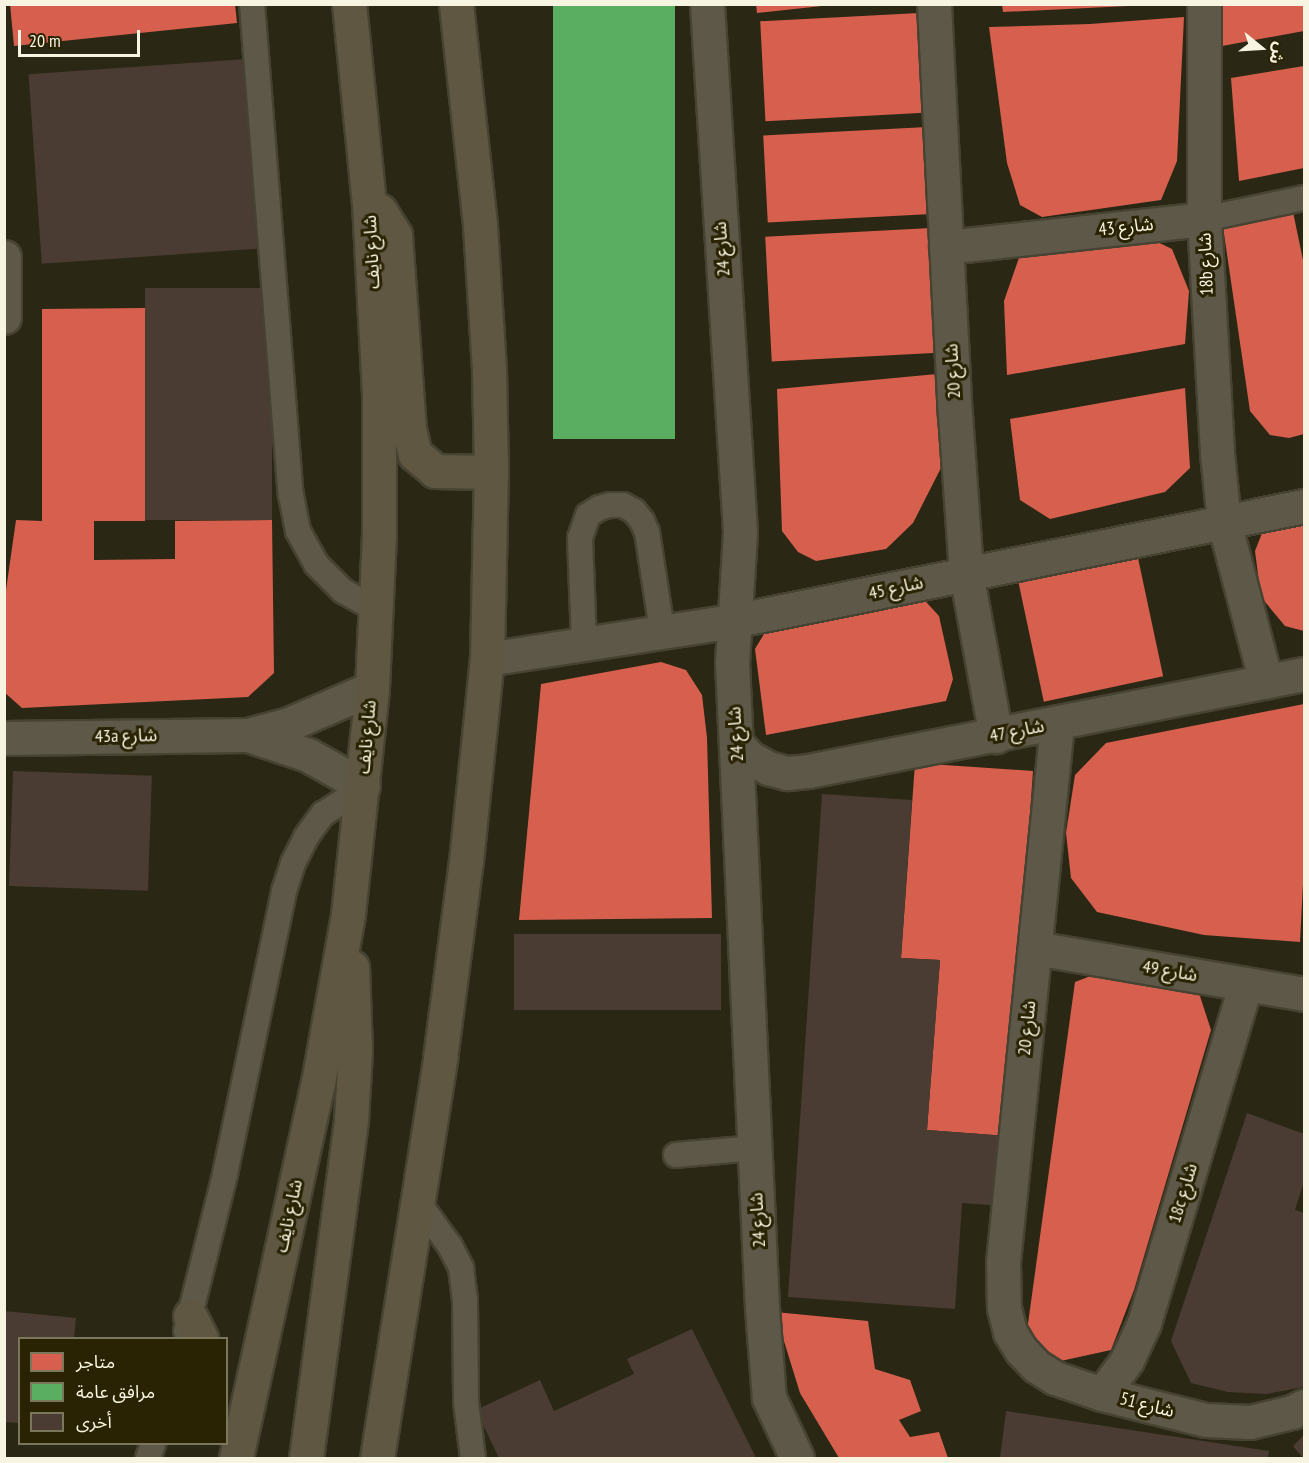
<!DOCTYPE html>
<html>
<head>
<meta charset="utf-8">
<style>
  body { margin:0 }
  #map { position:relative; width:1309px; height:1463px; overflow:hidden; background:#2b2715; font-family:"PT Sans Narrow","Noto Sans Arabic",sans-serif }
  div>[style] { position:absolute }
  .shops>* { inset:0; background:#d6604d; transform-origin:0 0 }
  .public>* { inset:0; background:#5aae61; transform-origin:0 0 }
  .building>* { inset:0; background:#4a3c33; transform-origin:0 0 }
  .roads { filter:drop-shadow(2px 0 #464333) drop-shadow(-2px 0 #464333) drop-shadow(0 2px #464333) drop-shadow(0 -2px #464333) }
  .lane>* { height:24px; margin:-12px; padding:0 12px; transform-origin:12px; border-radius:12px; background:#5e5848 }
  .street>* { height:33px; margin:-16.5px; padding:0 16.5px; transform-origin:16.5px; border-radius:16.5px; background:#5e5848 }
  .secondary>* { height:33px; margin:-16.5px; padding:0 16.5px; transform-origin:16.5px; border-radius:16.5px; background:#5f5742 }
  span { translate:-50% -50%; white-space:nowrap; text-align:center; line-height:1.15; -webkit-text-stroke:6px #292303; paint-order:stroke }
  .street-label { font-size:18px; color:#f7f4e1 }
  .frame { position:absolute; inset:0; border:6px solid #f7f4e1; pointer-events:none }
  .legend { position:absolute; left:18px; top:1337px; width:210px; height:108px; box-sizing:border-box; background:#292303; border:2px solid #7b775c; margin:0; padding:8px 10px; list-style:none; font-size:18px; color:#f7f4e1 }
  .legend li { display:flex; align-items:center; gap:12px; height:30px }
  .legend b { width:30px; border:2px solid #7b775c }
  .north { position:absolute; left:1231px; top:18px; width:60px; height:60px; -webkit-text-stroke:4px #292303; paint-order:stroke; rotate:108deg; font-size:16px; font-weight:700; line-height:24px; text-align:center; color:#f7f4e1 }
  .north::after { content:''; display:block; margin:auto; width:21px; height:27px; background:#f7f4e1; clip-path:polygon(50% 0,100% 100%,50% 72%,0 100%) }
  .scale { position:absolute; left:18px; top:30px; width:122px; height:27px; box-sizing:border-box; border:3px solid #f7f4e1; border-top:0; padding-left:8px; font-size:18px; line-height:21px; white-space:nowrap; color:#f7f4e1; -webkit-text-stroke:4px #292303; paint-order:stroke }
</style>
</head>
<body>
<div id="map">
  <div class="shops">
    <i style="clip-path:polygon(10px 4px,235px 4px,237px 23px,14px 46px)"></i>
    <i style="clip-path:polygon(756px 4px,822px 4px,822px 6px,757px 13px)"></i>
    <i style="clip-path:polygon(1002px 4px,1128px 4px,1128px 6px,1003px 12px)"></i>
    <i style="clip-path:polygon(1223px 4px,1304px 4px,1304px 31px,1222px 46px)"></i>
    <i style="left:919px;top:13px;width:100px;height:159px;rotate:87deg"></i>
    <i style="clip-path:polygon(1184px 17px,1177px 161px,1161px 200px,1042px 217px,1020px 205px,1007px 163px,989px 27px,1090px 24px)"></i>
    <i style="clip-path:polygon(1304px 66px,1304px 168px,1239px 181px,1231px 78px)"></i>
    <i style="left:927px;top:127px;width:87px;height:164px;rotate:87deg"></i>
    <i style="clip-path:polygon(1292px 207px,1304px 265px,1304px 434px,1289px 438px,1270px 435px,1250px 411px,1222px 220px)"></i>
    <i style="left:931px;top:228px;width:125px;height:166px;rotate:87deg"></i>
    <i style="clip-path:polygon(1130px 229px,1172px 249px,1189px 291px,1185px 344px,1007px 375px,1004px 301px,1023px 246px)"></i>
    <i style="clip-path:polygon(145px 308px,145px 521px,94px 521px,94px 560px,175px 559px,175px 521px,272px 520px,274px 673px,248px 697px,22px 708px,4px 692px,4px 604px,16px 520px,42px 521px,42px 309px)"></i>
    <i style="clip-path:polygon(937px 374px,944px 462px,913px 523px,886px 549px,816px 561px,798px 552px,782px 531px,777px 389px)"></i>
    <i style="clip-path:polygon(1185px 388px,1190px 468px,1165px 492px,1050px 519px,1020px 500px,1010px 419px)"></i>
    <i style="clip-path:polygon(1304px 512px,1304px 631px,1285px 626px,1261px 597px,1255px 551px,1268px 518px)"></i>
    <i style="left:1138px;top:558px;width:121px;height:122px;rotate:78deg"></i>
    <i style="clip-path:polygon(916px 591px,939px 616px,953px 679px,946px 701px,766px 735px,755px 649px,773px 619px)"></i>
    <i style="clip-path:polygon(661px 662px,686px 670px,702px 695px,707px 738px,712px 918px,519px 920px,541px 684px)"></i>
    <i style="clip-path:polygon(1304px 704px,1304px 864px,1300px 942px,1204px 935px,1097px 912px,1071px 878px,1066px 833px,1075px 775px,1106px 743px)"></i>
    <i style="clip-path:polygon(915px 763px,1033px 771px,1007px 1136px,927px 1130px,940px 960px,901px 958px)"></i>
    <i style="clip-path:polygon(1101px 972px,1151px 972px,1199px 993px,1211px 1030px,1134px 1290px,1111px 1350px,1056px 1362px,1027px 1331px,1075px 982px)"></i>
    <i style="clip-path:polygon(775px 1312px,868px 1321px,875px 1369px,910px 1380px,921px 1411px,899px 1420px,910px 1437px,939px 1432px,948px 1458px,839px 1458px,800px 1393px)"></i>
  </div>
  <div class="public">
    <i style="left:553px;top:4px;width:122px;height:435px"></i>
  </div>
  <div class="building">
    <i style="left:247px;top:59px;width:190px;height:219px;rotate:86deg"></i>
    <i style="left:272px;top:288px;width:232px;height:127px;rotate:90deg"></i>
    <i style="left:13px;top:771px;width:139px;height:115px;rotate:2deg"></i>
    <i style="clip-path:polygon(822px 794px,912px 800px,901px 958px,940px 960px,927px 1130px,1007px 1136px,1003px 1206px,962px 1203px,955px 1309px,788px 1297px)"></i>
    <i style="left:721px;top:934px;width:76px;height:207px;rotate:90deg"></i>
    <i style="clip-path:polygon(1247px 1113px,1304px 1134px,1304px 1181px,1295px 1210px,1304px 1213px,1304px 1387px,1266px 1394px,1228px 1392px,1191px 1383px,1171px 1341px)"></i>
    <i style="clip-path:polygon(4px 1311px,76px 1318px,74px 1338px,20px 1338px,20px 1423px,4px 1422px)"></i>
    <i style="clip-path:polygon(692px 1329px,756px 1458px,499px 1458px,476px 1410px,540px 1380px,554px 1411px,634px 1374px,627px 1359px)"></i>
    <i style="clip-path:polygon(1006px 1411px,1269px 1451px,1268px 1458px,1000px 1458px)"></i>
    <i style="clip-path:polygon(1304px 1435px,1304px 1458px,1303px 1458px,1293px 1446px)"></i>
  </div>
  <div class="roads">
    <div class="lane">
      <i style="left:252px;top:4px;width:493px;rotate:85.5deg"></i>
      <i style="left:291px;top:495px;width:37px;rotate:79deg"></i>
      <i style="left:298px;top:531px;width:38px;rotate:61deg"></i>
      <i style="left:316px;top:564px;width:38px;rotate:45deg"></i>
      <i style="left:343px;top:591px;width:38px;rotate:29deg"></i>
      <i style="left:1204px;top:219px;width:102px;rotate:-11.9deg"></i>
      <i style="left:584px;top:642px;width:104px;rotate:-92.2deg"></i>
      <i style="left:580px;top:538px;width:24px;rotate:-71deg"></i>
      <i style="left:588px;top:515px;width:13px;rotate:-32deg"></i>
      <i style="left:599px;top:508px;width:11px;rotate:-15deg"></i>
      <i style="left:610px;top:505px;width:13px"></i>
      <i style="left:623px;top:505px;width:13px;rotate:29deg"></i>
      <i style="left:634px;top:511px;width:13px;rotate:51deg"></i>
      <i style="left:642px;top:521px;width:12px;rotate:66deg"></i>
      <i style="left:647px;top:532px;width:99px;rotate:81.3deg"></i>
      <i style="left:676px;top:1155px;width:79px;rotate:-5.1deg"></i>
      <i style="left:418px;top:1202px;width:54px;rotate:54deg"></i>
      <i style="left:450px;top:1246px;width:25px;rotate:63deg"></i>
      <i style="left:461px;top:1268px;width:32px;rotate:83deg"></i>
      <i style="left:465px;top:1300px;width:102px;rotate:89.4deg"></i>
      <i style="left:466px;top:1402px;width:56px;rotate:82.9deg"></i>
      <i style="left:186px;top:1331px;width:162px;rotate:-76deg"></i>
      <i style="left:225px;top:1174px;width:289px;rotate:-78.2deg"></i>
      <i style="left:284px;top:891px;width:29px;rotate:-72deg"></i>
      <i style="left:293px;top:863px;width:29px;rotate:-63deg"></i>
      <i style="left:306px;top:837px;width:29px;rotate:-54deg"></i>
      <i style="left:323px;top:814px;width:27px;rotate:-33deg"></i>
      <i style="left:346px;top:799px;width:17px;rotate:-17deg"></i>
      <i style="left:148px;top:1458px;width:15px;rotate:-70deg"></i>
    </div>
    <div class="street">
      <i style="left:707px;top:4px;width:529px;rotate:86.42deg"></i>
      <i style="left:740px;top:532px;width:130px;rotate:93.5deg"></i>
      <i style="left:732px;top:662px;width:647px;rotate:87.34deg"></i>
      <i style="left:762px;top:1308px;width:90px;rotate:85.6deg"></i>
      <i style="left:769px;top:1398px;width:66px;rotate:65deg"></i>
      <i style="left:934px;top:4px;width:411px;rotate:87.1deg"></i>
      <i style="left:955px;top:414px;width:159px;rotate:86deg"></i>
      <i style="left:966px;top:573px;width:166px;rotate:79.6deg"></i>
      <i style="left:1204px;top:4px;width:215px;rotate:90deg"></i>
      <i style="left:1204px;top:219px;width:234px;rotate:86.8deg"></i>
      <i style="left:1217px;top:453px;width:69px;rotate:84.2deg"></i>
      <i style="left:1224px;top:522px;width:165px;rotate:75.3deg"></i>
      <i style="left:946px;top:247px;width:260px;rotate:-6.2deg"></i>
      <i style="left:4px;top:257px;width:60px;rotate:90deg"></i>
      <i style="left:487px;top:659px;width:249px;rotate:-8.8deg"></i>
      <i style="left:733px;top:621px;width:582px;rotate:-11.39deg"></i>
      <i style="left:1057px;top:724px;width:541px;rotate:95.73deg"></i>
      <i style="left:1003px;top:1262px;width:46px;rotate:88.8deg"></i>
      <i style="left:1004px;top:1308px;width:25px;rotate:76deg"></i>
      <i style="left:1010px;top:1332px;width:21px;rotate:59deg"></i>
      <i style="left:1021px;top:1350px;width:22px;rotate:47deg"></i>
      <i style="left:1036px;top:1366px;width:22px;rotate:32deg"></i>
      <i style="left:1055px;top:1378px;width:50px;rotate:18.8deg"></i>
      <i style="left:1102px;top:1394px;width:107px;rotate:14deg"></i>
      <i style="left:1206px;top:1420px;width:44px;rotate:2.6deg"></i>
      <i style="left:1250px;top:1422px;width:43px;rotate:-13.4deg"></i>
      <i style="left:1292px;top:1412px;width:13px;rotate:-27deg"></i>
      <i style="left:248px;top:735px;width:63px;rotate:18.4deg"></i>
      <i style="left:308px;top:755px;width:63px;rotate:29.4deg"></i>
      <i style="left:4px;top:738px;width:244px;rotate:-0.7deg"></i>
      <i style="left:248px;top:735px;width:42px;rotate:-15deg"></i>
      <i style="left:289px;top:724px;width:90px;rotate:-23.4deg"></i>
      <i style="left:737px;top:744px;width:19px;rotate:47deg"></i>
      <i style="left:750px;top:758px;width:21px;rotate:29deg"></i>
      <i style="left:768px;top:768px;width:20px;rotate:15deg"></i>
      <i style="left:787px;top:773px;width:21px;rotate:-5deg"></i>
      <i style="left:808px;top:771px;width:505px;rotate:-11.07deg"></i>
      <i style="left:1035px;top:948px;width:273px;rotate:9.7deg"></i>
      <i style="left:1102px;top:1394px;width:42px;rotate:-53.7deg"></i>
      <i style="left:1127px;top:1360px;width:41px;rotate:-65.3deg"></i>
      <i style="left:1144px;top:1323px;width:354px;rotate:-73.3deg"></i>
    </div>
    <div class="secondary">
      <i style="left:369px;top:204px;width:13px;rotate:32deg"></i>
      <i style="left:380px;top:211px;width:28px;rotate:58deg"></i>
      <i style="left:395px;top:235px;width:195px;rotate:85.9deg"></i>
      <i style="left:409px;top:429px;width:26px;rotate:77deg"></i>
      <i style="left:415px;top:454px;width:26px;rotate:40deg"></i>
      <i style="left:435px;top:471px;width:56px;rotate:1deg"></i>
      <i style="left:190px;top:1316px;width:25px;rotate:63deg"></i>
      <i style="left:236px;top:1458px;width:384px;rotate:-77.7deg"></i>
      <i style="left:318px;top:1083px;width:172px;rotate:-79.9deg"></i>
      <i style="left:348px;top:914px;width:227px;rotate:-83.9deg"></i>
      <i style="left:372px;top:688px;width:154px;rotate:-87.4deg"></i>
      <i style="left:379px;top:534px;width:140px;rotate:-90deg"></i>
      <i style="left:379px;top:394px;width:190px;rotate:-93deg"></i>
      <i style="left:369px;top:204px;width:201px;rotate:-95.7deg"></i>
      <i style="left:306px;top:1458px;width:342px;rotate:-82.4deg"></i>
      <i style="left:351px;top:1119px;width:68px;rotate:-86.6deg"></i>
      <i style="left:355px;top:1051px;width:84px;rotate:-92deg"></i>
      <i style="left:377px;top:1458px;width:405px;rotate:-81deg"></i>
      <i style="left:440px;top:1058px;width:199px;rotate:-82.5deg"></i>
      <i style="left:466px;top:861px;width:203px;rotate:-84.1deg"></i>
      <i style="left:487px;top:659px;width:187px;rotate:-88.8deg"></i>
      <i style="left:491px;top:472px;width:103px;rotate:-91.1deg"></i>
      <i style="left:489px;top:369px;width:144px;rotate:-93.6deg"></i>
      <i style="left:480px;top:225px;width:222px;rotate:-96.2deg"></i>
    </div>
  </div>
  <div class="street-label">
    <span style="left:1126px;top:227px;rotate:-6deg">شارع 43</span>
    <span style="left:722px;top:249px;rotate:-94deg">شارع 24</span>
    <span style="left:372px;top:252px;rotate:-93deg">شارع نايف</span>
    <span style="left:1206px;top:264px;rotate:-92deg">18b شارع</span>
    <span style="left:953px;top:371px;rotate:-93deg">شارع 20</span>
    <span style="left:896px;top:588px;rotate:-12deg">شارع 45</span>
    <span style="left:1017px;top:731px;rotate:-11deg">شارع 47</span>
    <span style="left:736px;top:734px;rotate:-93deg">شارع 24</span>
    <span style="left:126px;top:736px;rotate:-1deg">43a شارع</span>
    <span style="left:367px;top:737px;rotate:-85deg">شارع نايف</span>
    <span style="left:1170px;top:971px;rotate:10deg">شارع 49</span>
    <span style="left:1027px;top:1028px;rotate:-84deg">شارع 20</span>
    <span style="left:1183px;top:1193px;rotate:-73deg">18c شارع</span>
    <span style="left:289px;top:1216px;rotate:-78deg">شارع نايف</span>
    <span style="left:758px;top:1220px;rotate:-93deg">شارع 24</span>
    <span style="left:1147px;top:1405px;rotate:14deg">شارع 51</span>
  </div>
  <div class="frame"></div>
  <ul class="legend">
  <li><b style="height:16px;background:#d6604d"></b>متاجر</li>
  <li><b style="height:16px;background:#5aae61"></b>مرافق عامة</li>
  <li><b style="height:16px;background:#4a3c33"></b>أخرى</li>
  </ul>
  <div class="north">ش</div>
  <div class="scale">20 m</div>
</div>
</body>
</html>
